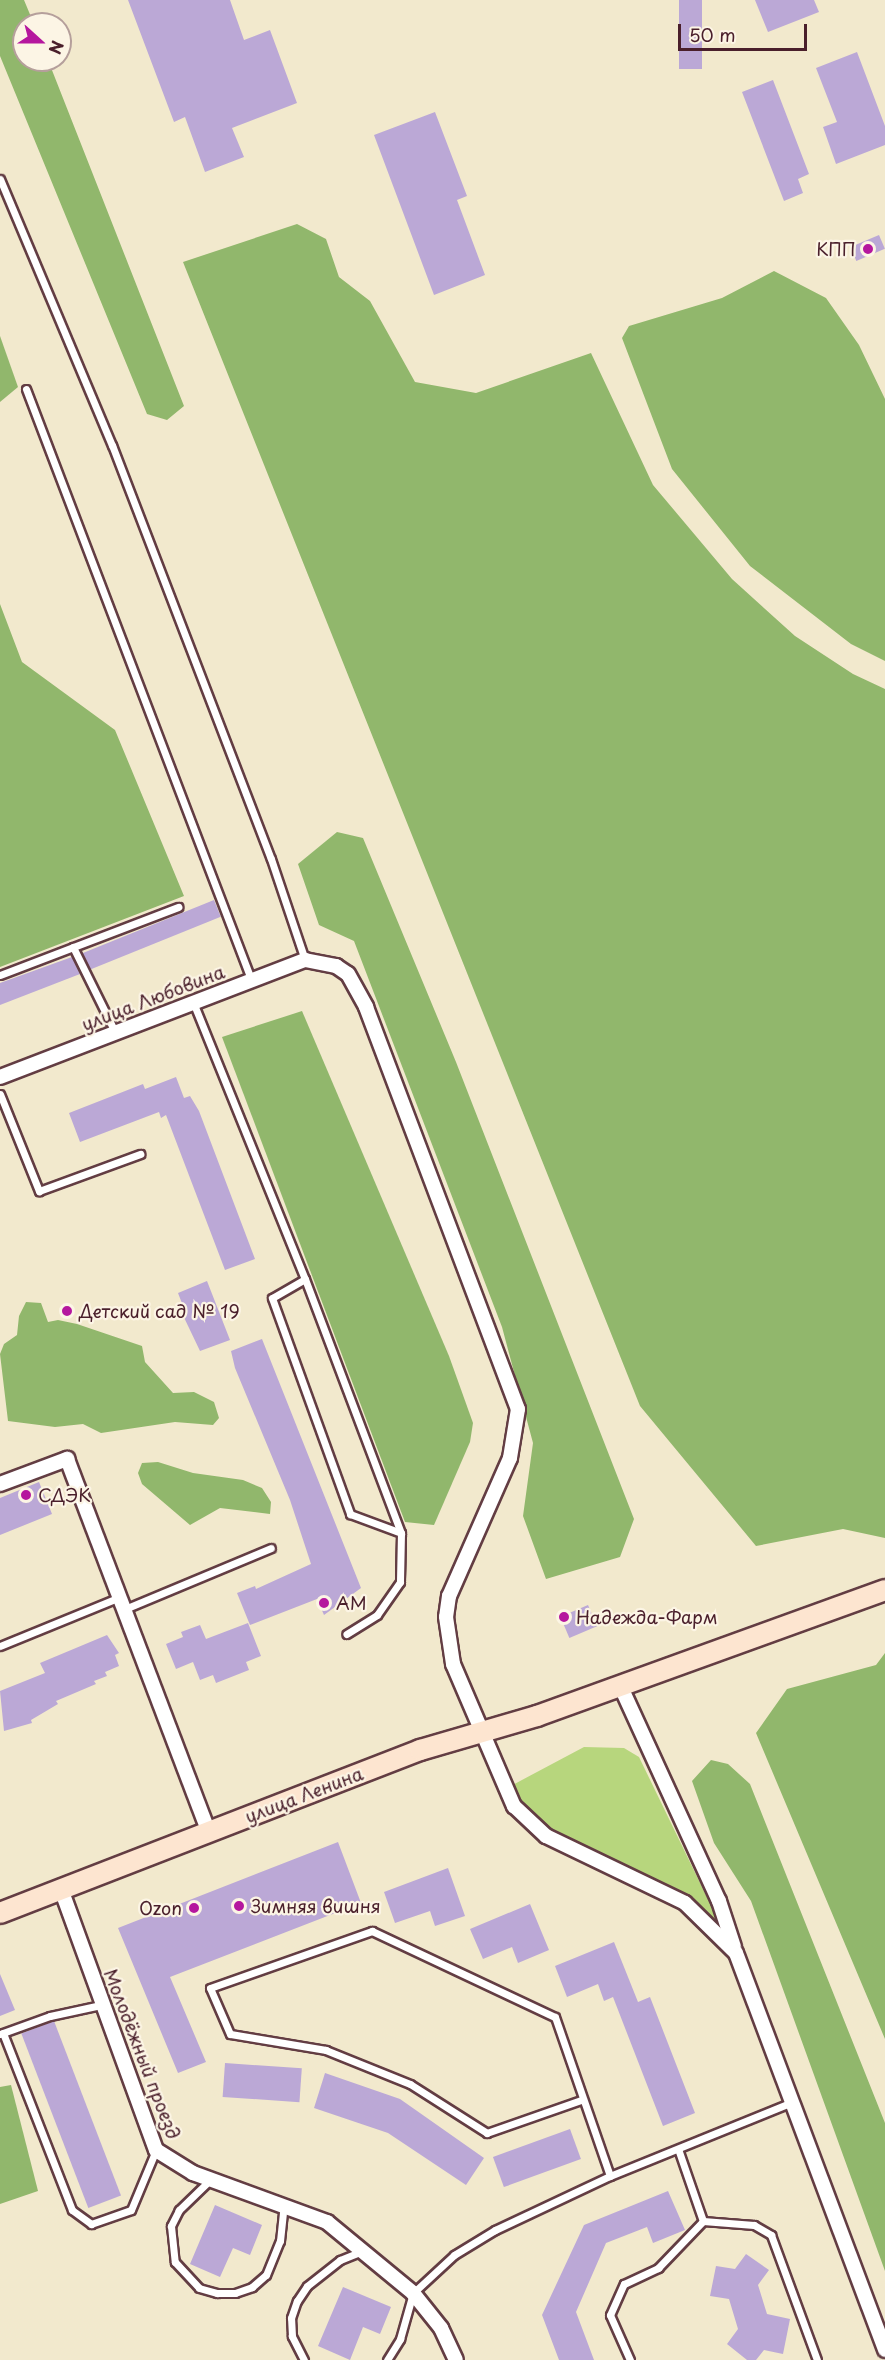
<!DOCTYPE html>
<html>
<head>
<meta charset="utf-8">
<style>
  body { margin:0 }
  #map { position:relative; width:885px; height:2360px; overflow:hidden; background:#f2e9cd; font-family:"Playpen Sans",sans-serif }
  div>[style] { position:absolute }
  .green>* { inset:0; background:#b7d67d }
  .forest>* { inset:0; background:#91b76c }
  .building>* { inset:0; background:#bba8d6; transform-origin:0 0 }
  .roads { filter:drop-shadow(2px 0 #633d43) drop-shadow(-2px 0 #633d43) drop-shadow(0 2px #633d43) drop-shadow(0 -2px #633d43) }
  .service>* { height:7px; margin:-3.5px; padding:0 3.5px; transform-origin:3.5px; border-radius:3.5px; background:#fff }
  .minor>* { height:14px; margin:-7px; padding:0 7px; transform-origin:7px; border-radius:7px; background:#fff }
  .secondary>* { height:20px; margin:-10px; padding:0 10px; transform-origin:10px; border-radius:10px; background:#fde5d0 }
  .dots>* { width:16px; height:16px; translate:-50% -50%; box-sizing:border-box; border:3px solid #fcf5e5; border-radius:50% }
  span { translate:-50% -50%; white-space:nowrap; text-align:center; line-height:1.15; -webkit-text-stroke:4.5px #fcf5e5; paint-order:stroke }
  .poi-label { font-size:18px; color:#4a1f2b }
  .right { translate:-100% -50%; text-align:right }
  .left { translate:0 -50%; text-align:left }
  .street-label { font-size:18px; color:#4a1f2b }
  .north { position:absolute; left:12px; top:12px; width:60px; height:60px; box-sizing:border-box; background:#fcf5e5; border:2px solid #b59f9b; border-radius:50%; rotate:111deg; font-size:16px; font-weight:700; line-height:24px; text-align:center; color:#4a1f2b }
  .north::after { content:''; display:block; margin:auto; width:21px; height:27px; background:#b5179e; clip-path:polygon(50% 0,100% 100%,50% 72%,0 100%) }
  .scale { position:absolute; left:678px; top:24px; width:129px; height:27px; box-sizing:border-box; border:3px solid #4a1f2b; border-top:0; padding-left:8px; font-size:18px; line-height:21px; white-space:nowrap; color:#4a1f2b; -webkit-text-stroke:4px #fcf5e5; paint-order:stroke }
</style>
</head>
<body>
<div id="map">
  <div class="green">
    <i style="clip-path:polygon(584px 1747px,624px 1748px,639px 1757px,718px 1920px,712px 1925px,685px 1903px,546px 1836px,505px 1789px)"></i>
  </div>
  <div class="forest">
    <i style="clip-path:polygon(0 0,24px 0,34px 24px,24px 24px,24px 60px,48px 60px,184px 406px,167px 420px,147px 414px,0 56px)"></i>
    <i style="clip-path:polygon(297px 224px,326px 239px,339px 277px,370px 301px,415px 382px,476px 393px,591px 353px,653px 485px,732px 579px,795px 636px,853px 674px,885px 689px,885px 1538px,843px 1529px,756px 1546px,640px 1406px,183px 262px)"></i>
    <i style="clip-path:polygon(774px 271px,826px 298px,859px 345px,885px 399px,885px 661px,851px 644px,750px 566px,672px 469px,622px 338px,629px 326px,722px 298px)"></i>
    <i style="clip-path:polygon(0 336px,18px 387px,0 402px)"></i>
    <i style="clip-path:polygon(0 604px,22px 662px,115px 730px,184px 896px,0 967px)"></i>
    <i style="clip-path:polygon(337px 832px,363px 838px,456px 1062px,634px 1519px,620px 1557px,546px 1579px,523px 1516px,533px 1443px,502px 1327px,354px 941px,319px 925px,298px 864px)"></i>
    <i style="clip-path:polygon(302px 1011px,449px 1356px,473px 1423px,470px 1442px,434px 1525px,405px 1522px,222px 1037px)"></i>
    <i style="clip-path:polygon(26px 1302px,41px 1303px,48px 1322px,58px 1320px,77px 1324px,142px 1346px,145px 1362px,173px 1393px,194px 1392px,214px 1402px,219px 1418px,213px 1425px,175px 1422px,101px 1433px,83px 1424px,55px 1427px,8px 1421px,0 1354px,4px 1344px,17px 1335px,19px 1316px)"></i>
    <i style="clip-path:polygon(158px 1462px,193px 1473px,243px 1480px,262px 1488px,271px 1502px,270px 1514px,220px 1508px,190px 1525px,142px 1484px,138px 1473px,142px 1463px)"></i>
    <i style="clip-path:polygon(885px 1653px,885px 2039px,756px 1733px,787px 1689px,876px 1665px)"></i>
    <i style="clip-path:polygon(711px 1760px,728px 1764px,750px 1784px,885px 2123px,885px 2271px,751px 1901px,714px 1843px,692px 1781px)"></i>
    <i style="clip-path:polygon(11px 2085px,38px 2191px,0 2204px,0 2087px)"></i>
  </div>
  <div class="building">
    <i style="clip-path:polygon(128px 0,230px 0,244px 40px,270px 30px,297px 103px,232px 128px,244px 157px,205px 172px,185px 117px,174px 122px)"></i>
    <i style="left:679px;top:0;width:23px;height:69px"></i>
    <i style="clip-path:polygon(755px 0,814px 0,819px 12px,768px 32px)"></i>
    <i style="clip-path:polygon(857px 52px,885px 126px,885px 145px,836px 164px,823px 127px,837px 122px,816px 68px)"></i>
    <i style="clip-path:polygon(773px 80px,809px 174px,798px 179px,803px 193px,784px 201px,742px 92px)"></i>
    <i style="clip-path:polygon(435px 112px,467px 196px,457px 200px,485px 275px,434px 295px,374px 135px)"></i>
    <i style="left:879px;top:235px;width:15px;height:31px;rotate:67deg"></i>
    <i style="left:214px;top:900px;width:18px;height:142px;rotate:68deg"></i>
    <i style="clip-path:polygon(72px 957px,80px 974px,0 1005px,0 983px)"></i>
    <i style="clip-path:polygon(176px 1077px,184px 1098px,190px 1096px,199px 1111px,255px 1259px,225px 1270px,166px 1115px,161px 1118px,159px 1112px,80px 1142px,69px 1113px,143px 1084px,145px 1089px)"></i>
    <i style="clip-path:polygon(207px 1281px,230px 1340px,200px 1351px,179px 1307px,183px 1306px,178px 1293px)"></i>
    <i style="clip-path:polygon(262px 1339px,361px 1588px,324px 1615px,317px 1599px,250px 1625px,237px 1593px,255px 1586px,256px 1589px,311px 1564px,290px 1500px,235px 1368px,231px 1351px)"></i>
    <i style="clip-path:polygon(39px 1482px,52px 1514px,0 1535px,0 1498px)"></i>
    <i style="left:588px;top:1605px;width:23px;height:30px;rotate:67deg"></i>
    <i style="clip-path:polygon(248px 1623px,261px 1656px,246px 1662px,249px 1670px,216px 1683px,213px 1675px,200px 1680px,193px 1662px,176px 1669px,166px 1644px,183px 1637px,181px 1632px,200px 1625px,206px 1639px)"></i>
    <i style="clip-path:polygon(107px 1635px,119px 1653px,115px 1655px,119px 1666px,105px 1672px,107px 1676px,94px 1681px,96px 1684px,56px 1701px,58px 1704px,31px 1720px,32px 1723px,4px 1731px,0 1691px,45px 1673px,40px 1663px)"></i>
    <i style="clip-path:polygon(338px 1842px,361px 1903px,170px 1977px,206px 2062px,178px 2073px,118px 1928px)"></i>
    <i style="clip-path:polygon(448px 1868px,465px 1916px,435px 1926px,430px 1911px,395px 1923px,384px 1892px)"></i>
    <i style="clip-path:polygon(530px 1904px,549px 1950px,518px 1963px,512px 1947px,483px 1959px,470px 1929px)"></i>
    <i style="clip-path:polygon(614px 1942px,638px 2002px,650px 1997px,695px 2113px,663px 2126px,613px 1997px,604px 2001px,598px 1984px,567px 1997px,555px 1966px)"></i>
    <i style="clip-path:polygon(0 1974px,15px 2010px,0 2016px)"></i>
    <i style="left:54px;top:2021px;width:187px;height:35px;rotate:69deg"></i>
    <i style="left:225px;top:2063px;width:77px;height:34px;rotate:4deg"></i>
    <i style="clip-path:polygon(325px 2073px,400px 2099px,484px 2158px,466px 2185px,388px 2133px,314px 2108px)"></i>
    <i style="left:570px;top:2129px;width:32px;height:82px;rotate:70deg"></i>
    <i style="clip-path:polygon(668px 2191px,685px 2230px,653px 2243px,647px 2227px,606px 2243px,576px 2312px,594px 2360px,559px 2360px,542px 2315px,584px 2225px)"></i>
    <i style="clip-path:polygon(215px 2205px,262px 2225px,250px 2255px,233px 2248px,220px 2277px,190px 2264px)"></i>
    <i style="clip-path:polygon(746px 2254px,769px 2270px,758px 2285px,767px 2314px,790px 2319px,783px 2354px,764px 2350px,756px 2360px,747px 2360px,727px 2344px,738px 2329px,729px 2299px,710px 2296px,716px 2266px,735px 2269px)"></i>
    <i style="clip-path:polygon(343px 2287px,391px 2307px,380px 2334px,363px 2327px,350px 2360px,318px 2346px)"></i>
  </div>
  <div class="roads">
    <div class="service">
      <i style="left:0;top:179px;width:289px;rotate:67.2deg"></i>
      <i style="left:112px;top:445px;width:443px;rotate:69deg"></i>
      <i style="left:271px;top:859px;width:107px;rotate:71.4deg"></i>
      <i style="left:26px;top:389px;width:631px;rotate:69.13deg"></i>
      <i style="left:73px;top:947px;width:95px;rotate:63.7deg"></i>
      <i style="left:0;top:975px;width:191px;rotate:-20.9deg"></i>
      <i style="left:193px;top:1002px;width:299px;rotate:68deg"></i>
      <i style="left:305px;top:1279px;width:38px;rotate:150deg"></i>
      <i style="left:272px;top:1298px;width:230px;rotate:70.1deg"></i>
      <i style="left:350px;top:1514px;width:54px;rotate:20.4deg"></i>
      <i style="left:0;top:1094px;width:105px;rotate:68.1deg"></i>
      <i style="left:39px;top:1191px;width:108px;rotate:-20.1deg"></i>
      <i style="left:305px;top:1279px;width:272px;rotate:69.3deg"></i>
      <i style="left:401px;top:1533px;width:49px;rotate:91.2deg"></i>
      <i style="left:400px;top:1582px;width:40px;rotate:124.9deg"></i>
      <i style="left:377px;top:1615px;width:36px;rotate:148deg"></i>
      <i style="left:125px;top:1609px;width:158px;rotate:-22.7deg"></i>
      <i style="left:0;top:1646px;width:130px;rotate:-22.2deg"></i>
      <i style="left:3px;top:2033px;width:190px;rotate:68.7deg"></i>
      <i style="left:72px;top:2210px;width:24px;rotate:36deg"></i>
      <i style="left:91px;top:2224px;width:42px;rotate:-19.3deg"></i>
      <i style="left:131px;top:2210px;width:65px;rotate:-67.4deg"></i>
      <i style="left:0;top:2034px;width:53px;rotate:-19.8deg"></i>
      <i style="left:50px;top:2016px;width:52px;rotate:-12.2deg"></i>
      <i style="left:581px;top:2100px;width:100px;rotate:160.7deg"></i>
      <i style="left:487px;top:2133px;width:91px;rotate:-147.5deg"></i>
      <i style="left:410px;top:2084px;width:91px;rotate:-158deg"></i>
      <i style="left:326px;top:2050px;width:97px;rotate:-170.5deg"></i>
      <i style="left:230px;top:2034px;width:50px;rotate:-113.5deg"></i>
      <i style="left:210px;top:1988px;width:172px;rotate:-19.4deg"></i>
      <i style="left:372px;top:1931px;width:202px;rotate:25.2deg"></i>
      <i style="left:555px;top:2017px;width:168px;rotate:70.9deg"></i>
      <i style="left:211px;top:2179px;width:45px;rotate:135.9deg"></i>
      <i style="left:179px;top:2210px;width:18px;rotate:117deg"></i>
      <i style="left:171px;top:2226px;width:36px;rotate:84deg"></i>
      <i style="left:175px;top:2262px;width:35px;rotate:47deg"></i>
      <i style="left:199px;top:2288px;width:19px;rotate:16deg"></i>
      <i style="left:217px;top:2293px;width:18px"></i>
      <i style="left:235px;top:2293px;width:18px;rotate:-19deg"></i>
      <i style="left:252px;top:2287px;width:18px;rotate:-41deg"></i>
      <i style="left:266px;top:2275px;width:37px;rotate:-68deg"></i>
      <i style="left:280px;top:2241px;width:37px;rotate:-84deg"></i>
      <i style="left:703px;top:2221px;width:51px;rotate:4.5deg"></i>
      <i style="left:754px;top:2225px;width:20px;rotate:30deg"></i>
      <i style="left:771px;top:2235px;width:133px;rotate:69.8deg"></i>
      <i style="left:304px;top:2360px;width:27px;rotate:-117deg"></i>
      <i style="left:292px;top:2336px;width:18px;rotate:-93deg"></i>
      <i style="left:291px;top:2318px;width:18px;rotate:-71deg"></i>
      <i style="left:297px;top:2301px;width:18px;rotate:-56deg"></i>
      <i style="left:307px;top:2286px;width:42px;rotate:-38.2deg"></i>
      <i style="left:340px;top:2260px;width:24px;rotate:-22deg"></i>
      <i style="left:387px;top:2360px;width:25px;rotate:-58deg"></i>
      <i style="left:400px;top:2339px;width:48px;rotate:-74.2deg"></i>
      <i style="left:413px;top:2293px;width:56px;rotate:-42.8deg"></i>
      <i style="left:454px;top:2255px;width:48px;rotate:-31.4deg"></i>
      <i style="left:495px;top:2230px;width:127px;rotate:-25.2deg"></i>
      <i style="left:610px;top:2176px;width:194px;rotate:-22.1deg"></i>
      <i style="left:630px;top:2360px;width:49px;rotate:-114deg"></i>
      <i style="left:610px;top:2315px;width:34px;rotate:-66deg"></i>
      <i style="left:624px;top:2284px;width:38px;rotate:-25deg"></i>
      <i style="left:658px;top:2268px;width:65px;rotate:-46.2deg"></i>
      <i style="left:703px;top:2221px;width:76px;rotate:-109.1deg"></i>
    </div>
    <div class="minor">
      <i style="left:0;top:1077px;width:327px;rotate:-21deg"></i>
      <i style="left:305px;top:960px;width:32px;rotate:11deg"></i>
      <i style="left:336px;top:966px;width:14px;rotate:34deg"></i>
      <i style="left:348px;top:974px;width:38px;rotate:61deg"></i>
      <i style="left:366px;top:1007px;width:430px;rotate:69.3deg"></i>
      <i style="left:518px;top:1409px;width:50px;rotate:99.3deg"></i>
      <i style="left:510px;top:1458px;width:151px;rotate:113.8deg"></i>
      <i style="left:449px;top:1596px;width:21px;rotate:98deg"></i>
      <i style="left:446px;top:1617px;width:48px;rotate:81.5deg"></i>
      <i style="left:453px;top:1664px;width:155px;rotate:66.8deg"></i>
      <i style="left:514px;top:1806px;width:44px;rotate:43.2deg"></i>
      <i style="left:546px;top:1836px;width:154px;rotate:25.7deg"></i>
      <i style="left:685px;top:1903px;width:71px;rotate:44.4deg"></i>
      <i style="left:736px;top:1953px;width:424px;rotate:69.4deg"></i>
      <i style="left:0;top:1484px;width:72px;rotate:-20.5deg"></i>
      <i style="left:67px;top:1459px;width:399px;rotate:69.2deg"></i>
      <i style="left:620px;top:1685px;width:238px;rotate:65.4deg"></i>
      <i style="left:719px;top:1901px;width:48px;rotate:71.9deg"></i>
      <i style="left:61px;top:1889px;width:278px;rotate:70deg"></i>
      <i style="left:156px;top:2150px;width:44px;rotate:31.9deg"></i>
      <i style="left:193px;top:2173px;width:143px;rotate:20.1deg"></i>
      <i style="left:327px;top:2222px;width:112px;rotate:39.5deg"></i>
      <i style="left:413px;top:2293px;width:45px;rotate:51.3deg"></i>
      <i style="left:441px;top:2328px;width:35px;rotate:65deg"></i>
    </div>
    <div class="secondary">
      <i style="left:0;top:1913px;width:451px;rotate:-21.2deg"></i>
      <i style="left:420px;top:1750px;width:122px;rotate:-16.2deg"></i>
      <i style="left:537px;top:1716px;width:370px;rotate:-19.9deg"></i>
    </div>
  </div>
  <div class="dots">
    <i style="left:868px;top:249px;background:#b5179e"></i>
    <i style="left:67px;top:1311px;background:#b5179e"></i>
    <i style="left:26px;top:1495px;background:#b5179e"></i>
    <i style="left:324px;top:1603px;background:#b5179e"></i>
    <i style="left:564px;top:1617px;background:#b5179e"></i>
    <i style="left:239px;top:1906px;background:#b5179e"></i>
    <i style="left:194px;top:1908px;background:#b5179e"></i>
  </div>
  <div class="poi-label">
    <span class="right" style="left:856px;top:249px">КПП</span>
    <span class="left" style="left:79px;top:1311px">Детский сад № 19</span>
    <span class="left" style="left:38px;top:1495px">СДЭК</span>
    <span class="left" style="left:336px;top:1603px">АМ</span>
    <span class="left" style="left:576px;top:1617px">Надежда-Фарм</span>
    <span class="left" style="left:251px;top:1906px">Зимняя вишня</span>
    <span class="right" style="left:182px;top:1908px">Ozon</span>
  </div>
  <div class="street-label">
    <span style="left:153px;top:998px;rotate:-21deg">улица Любовина</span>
    <span style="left:304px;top:1795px;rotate:-21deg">улица Ленина</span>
    <span style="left:142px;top:2054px;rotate:69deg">Молодёжный проезд</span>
  </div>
  <div class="north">N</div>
  <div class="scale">50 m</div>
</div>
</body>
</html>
